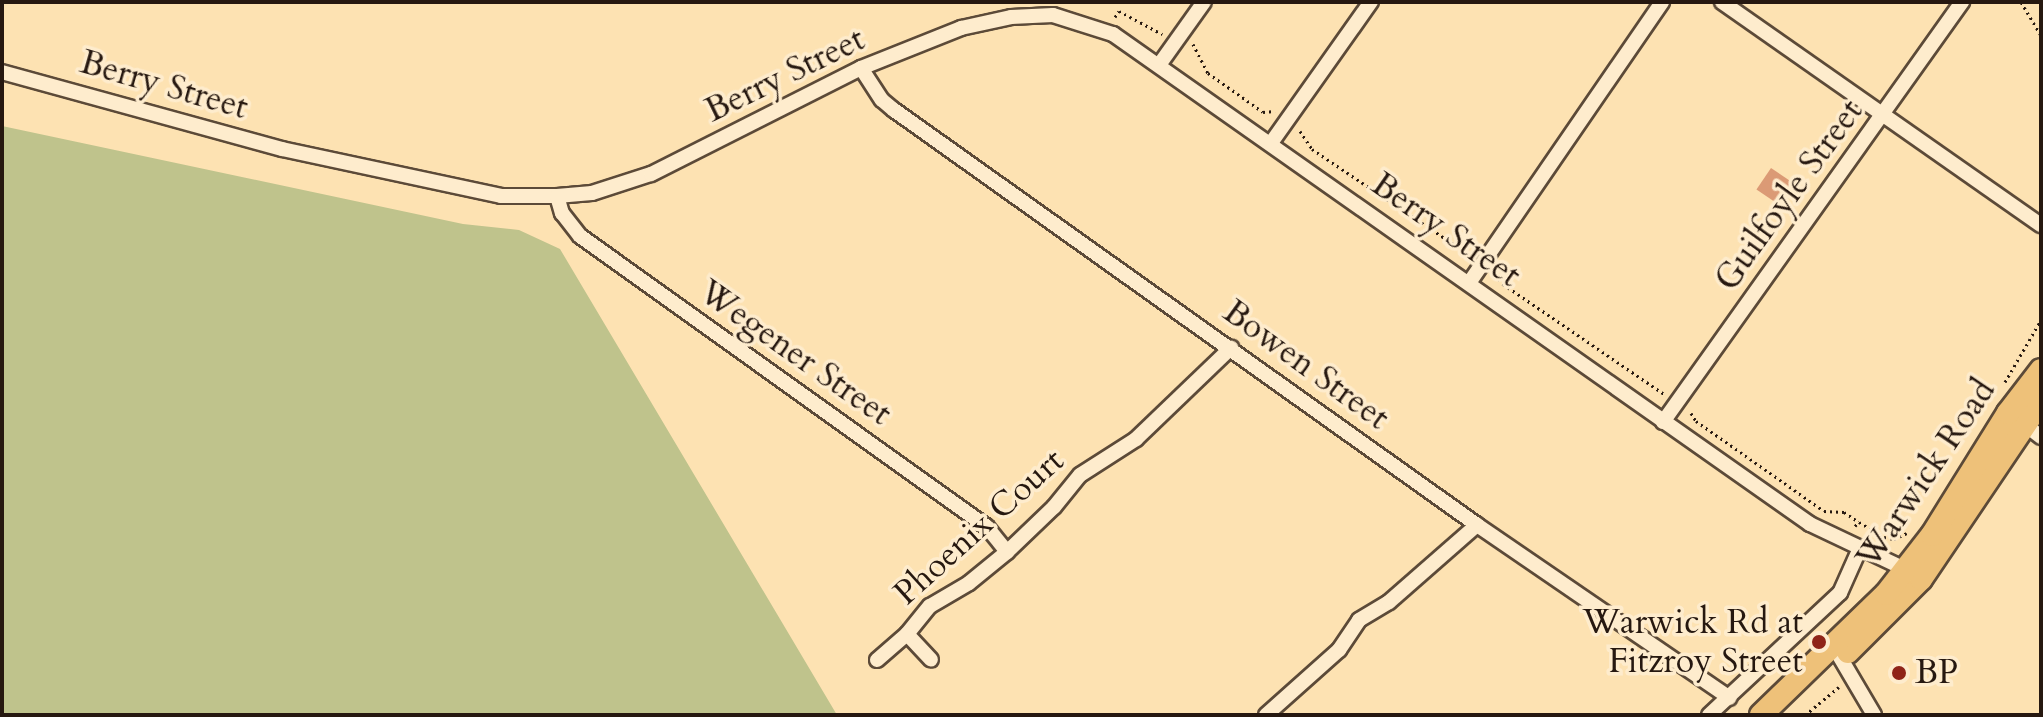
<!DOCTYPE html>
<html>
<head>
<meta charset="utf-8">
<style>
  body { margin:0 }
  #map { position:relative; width:2043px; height:717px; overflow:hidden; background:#fde2b2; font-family:Cardo,serif }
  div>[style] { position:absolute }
  .green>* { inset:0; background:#bfc38c }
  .building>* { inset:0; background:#db9a75; transform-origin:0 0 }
  .path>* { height:3px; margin-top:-1.5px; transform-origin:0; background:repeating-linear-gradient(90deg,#261810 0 2px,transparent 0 6px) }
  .roads { filter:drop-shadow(2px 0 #5c4a38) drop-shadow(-2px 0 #5c4a38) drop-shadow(0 2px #5c4a38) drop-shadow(0 -2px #5c4a38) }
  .street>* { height:14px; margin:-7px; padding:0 7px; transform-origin:7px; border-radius:7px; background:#feeccd }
  .primary>* { height:22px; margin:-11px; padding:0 11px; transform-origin:11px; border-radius:11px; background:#eec179 }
  .dots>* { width:22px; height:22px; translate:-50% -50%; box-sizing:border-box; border:4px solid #feeccd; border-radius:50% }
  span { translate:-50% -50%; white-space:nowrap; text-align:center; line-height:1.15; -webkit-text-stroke:7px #feeccd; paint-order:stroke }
  .street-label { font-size:34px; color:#261810 }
  .poi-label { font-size:34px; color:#261810 }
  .right { translate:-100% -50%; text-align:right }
  .left { translate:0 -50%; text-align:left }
  .frame { position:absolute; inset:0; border:4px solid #261810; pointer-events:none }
</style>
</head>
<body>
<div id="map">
  <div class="green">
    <i style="clip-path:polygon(2px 126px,463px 224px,519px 230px,560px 249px,837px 715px,2px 715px)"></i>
  </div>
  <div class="building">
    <i style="left:1771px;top:168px;width:25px;height:26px;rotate:34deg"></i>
  </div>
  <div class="path">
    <i style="left:2021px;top:2px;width:39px;rotate:59deg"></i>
    <i style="left:1115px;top:17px;width:7px;rotate:-56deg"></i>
    <i style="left:1119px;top:11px;width:49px;rotate:28.1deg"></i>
    <i style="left:1193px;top:44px;width:33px;rotate:63deg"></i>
    <i style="left:1208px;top:73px;width:67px;rotate:35.3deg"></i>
    <i style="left:1263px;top:112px;width:12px;rotate:-5deg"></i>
    <i style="left:1300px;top:131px;width:22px;rotate:56deg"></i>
    <i style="left:1312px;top:149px;width:190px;rotate:33.9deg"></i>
    <i style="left:1495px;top:274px;width:13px;rotate:51deg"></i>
    <i style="left:1503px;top:284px;width:195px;rotate:34.3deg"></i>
    <i style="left:2005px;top:382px;width:72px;rotate:-59.9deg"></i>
    <i style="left:1691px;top:413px;width:9px;rotate:58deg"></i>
    <i style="left:1696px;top:421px;width:156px;rotate:35.1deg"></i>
    <i style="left:1824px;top:511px;width:20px;rotate:3deg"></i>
    <i style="left:1844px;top:512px;width:18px;rotate:34deg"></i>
    <i style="left:1855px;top:526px;width:6px;rotate:-45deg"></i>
    <i style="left:1859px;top:522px;width:29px;rotate:31deg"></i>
    <i style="left:1884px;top:537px;width:10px;rotate:11deg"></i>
    <i style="left:1894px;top:539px;width:14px;rotate:-25deg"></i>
    <i style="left:1805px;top:715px;width:44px;rotate:-39.5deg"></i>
  </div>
  <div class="roads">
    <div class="street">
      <i style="left:1722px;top:2px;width:389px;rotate:35deg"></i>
      <i style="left:1159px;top:65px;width:77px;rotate:-54.5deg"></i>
      <i style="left:861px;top:68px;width:38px;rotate:57deg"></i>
      <i style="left:882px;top:100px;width:16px;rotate:40deg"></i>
      <i style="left:894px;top:110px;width:716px;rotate:35.44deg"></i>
      <i style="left:1477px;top:525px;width:306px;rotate:34.4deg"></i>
      <i style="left:2px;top:72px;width:290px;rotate:15.4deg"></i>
      <i style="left:282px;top:149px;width:224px;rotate:12.1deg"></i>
      <i style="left:501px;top:196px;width:56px"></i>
      <i style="left:557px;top:196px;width:35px;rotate:-5deg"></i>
      <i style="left:592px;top:193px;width:62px;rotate:-17.9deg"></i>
      <i style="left:651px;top:174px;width:235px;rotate:-26.8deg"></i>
      <i style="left:861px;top:68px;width:108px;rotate:-21.8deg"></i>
      <i style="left:961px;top:28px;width:51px;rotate:-12.4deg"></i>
      <i style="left:1011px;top:17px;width:42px;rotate:-2.7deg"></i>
      <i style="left:1053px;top:15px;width:63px;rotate:17.6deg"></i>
      <i style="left:1113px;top:34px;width:852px;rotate:35.11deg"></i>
      <i style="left:1810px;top:524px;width:112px;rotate:25.4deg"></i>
      <i style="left:1271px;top:143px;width:173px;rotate:-54.7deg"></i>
      <i style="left:557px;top:196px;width:18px;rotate:74deg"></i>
      <i style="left:562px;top:213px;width:29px;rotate:52deg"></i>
      <i style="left:580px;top:236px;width:500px;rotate:35.56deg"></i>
      <i style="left:987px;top:527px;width:32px;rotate:51deg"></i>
      <i style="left:1469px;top:283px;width:341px;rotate:-55.5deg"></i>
      <i style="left:2018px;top:419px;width:29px;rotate:38deg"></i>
      <i style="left:1663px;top:422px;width:516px;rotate:-54.55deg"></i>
      <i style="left:907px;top:634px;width:35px;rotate:47deg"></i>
      <i style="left:1834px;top:647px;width:79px;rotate:59.5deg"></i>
      <i style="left:877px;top:660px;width:40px;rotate:-41deg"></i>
      <i style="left:907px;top:634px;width:36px;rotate:-51deg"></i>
      <i style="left:930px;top:606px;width:45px;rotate:-30.5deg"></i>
      <i style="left:969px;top:583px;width:49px;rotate:-39.2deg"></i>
      <i style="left:1007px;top:552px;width:65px;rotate:-43.8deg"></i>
      <i style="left:1054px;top:507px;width:41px;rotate:-50.9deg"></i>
      <i style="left:1080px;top:475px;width:67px;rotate:-32.7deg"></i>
      <i style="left:1136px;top:439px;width:132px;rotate:-43.8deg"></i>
      <i style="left:1266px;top:715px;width:98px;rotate:-41.7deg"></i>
      <i style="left:1339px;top:650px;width:36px;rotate:-56deg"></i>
      <i style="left:1359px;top:620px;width:35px;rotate:-31deg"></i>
      <i style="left:1389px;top:602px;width:117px;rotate:-41.2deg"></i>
      <i style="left:1709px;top:715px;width:179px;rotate:-43deg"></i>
      <i style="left:1840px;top:593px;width:49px;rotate:-66deg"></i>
    </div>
    <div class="primary">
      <i style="left:1848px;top:652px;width:103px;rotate:-45deg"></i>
      <i style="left:1921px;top:579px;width:215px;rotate:-56deg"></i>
      <i style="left:1761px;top:715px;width:174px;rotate:-44.1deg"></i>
      <i style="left:1886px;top:594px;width:75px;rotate:-52.1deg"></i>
      <i style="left:1932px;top:535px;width:144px;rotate:-58.1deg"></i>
      <i style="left:2008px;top:413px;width:54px;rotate:-52.5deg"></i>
    </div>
  </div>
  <div class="dots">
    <i style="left:1819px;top:642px;background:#8f2418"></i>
    <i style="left:1899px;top:673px;background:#8f2418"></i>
  </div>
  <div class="street-label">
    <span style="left:785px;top:75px;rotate:-26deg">Berry Street</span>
    <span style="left:164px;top:85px;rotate:16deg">Berry Street</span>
    <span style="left:1789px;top:195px;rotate:-54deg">Guilfoyle Street</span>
    <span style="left:1446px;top:230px;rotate:35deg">Berry Street</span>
    <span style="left:795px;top:353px;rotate:35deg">Wegener Street</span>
    <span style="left:1306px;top:365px;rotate:36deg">Bowen Street</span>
    <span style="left:1926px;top:474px;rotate:-56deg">Warwick Road</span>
    <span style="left:979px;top:527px;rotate:-42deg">Phoenix Court</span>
  </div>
  <div class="poi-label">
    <span class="right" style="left:1803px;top:642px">Warwick Rd at<br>Fitzroy Street</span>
    <span class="left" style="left:1915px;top:673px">BP</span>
  </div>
  <div class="frame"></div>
</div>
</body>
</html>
